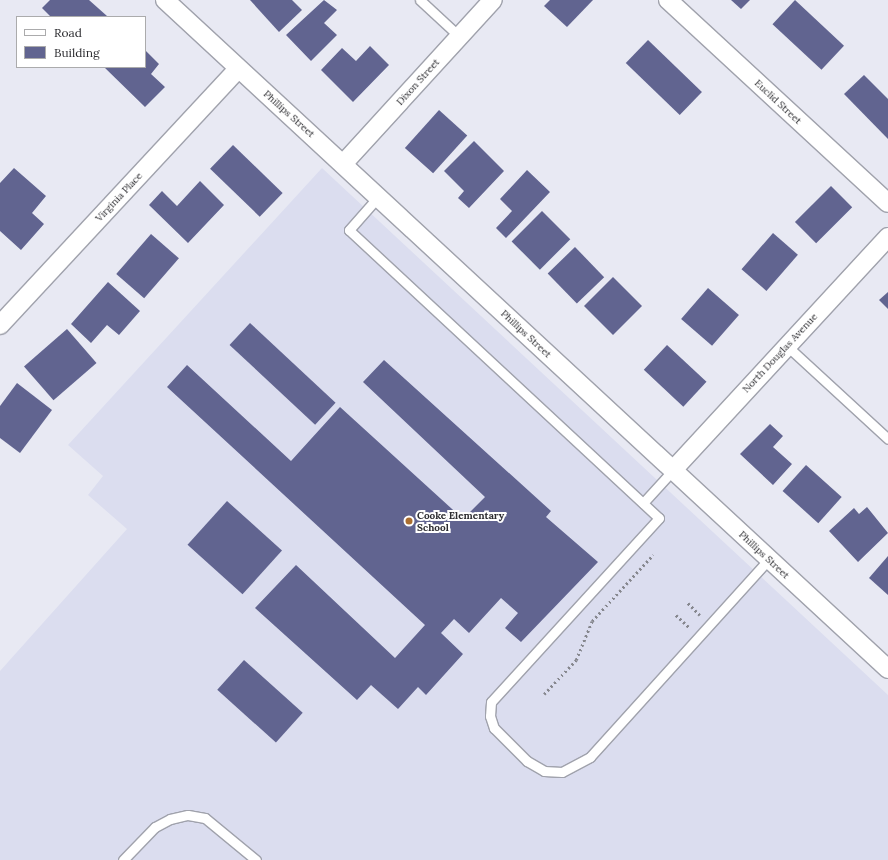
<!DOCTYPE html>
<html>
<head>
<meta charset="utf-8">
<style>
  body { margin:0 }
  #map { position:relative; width:888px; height:860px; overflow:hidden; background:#e8e9f3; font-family:Lora,serif }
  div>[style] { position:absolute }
  .built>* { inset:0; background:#dbddef }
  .building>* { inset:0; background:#616490; transform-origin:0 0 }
  .path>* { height:2.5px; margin-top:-1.25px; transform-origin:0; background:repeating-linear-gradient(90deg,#86878e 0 2px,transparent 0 5px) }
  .roads { filter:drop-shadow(1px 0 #a0a2ac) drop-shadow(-1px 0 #a0a2ac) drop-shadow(0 1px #a0a2ac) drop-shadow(0 -1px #a0a2ac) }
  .service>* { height:9px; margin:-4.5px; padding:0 4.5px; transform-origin:4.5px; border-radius:4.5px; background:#fff }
  .minor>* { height:18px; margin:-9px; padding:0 9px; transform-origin:9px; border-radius:9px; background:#fff }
  .dots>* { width:11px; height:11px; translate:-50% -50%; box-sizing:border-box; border:2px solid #fff; border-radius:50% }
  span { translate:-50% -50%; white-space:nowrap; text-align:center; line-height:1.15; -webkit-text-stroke:4px #fff; paint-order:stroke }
  .street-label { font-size:10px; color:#2c2c30 }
  .poi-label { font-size:10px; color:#2c2c30; font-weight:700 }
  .left { translate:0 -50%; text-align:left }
  .legend { position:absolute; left:16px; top:16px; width:130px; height:52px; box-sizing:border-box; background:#fff; border:1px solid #ababac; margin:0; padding:5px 7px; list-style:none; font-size:12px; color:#2c2c30 }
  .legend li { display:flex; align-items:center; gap:8px; height:20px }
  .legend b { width:20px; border:1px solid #ababac }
</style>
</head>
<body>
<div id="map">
  <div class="built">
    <i style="clip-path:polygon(322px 168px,888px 695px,888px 860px,0 860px,0 671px,127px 529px,88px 495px,103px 476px,68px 445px)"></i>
  </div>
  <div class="building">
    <i style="clip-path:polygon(50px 0,89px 0,107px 16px,51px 17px,42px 8px)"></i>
    <i style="clip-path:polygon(250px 0,292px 0,302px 10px,279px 32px)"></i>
    <i style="clip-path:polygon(324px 0,337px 10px,324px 23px,337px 35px,311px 61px,286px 35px)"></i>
    <i style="clip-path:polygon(550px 0,593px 0,567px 27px,544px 6px)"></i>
    <i style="clip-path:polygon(731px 0,750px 0,741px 9px)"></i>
    <i style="left:795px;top:0;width:67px;height:33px;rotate:43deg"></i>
    <i style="left:648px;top:40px;width:75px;height:32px;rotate:44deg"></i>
    <i style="clip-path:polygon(370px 46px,389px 65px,353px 102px,321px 70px,342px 48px,356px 61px)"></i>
    <i style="clip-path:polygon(145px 50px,159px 64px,151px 74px,165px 87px,145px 107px,104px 67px,145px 67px)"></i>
    <i style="clip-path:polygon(864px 75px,888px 99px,888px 139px,844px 94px)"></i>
    <i style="left:439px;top:110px;width:38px;height:51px;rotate:42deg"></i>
    <i style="clip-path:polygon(474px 141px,504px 171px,469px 208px,458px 198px,464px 191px,444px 171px)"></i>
    <i style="left:233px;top:145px;width:69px;height:33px;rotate:44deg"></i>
    <i style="clip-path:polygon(14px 168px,46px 196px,32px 213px,44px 224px,21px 250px,0 231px,0 183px)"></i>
    <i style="clip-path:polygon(527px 170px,550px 192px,506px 238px,496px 228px,512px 211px,500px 199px)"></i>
    <i style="clip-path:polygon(200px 181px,224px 205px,188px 243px,149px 205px,162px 191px,177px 206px)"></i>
    <i style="left:831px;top:186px;width:30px;height:51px;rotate:45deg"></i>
    <i style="left:542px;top:211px;width:40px;height:43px;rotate:45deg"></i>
    <i style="left:773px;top:233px;width:33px;height:48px;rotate:41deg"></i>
    <i style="left:151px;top:234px;width:37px;height:53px;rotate:41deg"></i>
    <i style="left:575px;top:247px;width:42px;height:38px;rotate:46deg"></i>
    <i style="left:613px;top:277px;width:41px;height:41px;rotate:45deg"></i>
    <i style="clip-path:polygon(108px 282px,140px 311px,119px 335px,107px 325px,91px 343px,71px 324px)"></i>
    <i style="left:708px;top:288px;width:41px;height:41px;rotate:41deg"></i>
    <i style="clip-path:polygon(888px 292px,888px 309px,879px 300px)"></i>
    <i style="left:250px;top:323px;width:117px;height:30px;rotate:43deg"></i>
    <i style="left:67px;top:329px;width:45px;height:57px;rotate:49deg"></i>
    <i style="left:667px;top:345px;width:54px;height:34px;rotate:43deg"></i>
    <i style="clip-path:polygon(384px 360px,551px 511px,546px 517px,598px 562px,521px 642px,505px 628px,518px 613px,501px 598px,469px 633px,454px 619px,441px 633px,463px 654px,426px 695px,418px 687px,398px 709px,371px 685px,357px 700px,255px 608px,296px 565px,395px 658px,425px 625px,167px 387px,187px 365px,291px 461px,340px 407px,463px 519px,485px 497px,363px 382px)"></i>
    <i style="clip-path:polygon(17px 383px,52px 410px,20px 453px,0 438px,0 406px)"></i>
    <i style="clip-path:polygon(770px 424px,783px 436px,773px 447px,792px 464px,773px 485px,740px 454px)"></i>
    <i style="left:806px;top:465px;width:48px;height:35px;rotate:42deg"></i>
    <i style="left:227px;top:501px;width:74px;height:59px;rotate:42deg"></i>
    <i style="clip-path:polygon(867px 507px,888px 533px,858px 562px,829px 531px,854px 508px,859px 514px)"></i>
    <i style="clip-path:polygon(888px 556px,888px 595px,869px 578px)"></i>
    <i style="left:244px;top:660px;width:79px;height:40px;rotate:42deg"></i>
  </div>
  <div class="path">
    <i style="left:688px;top:603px;width:17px;rotate:45deg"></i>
    <i style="left:676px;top:615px;width:18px;rotate:43deg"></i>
    <i style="left:544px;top:694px;width:47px;rotate:-46.7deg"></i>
    <i style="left:576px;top:660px;width:42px;rotate:-67.7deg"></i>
    <i style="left:592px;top:621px;width:90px;rotate:-47.3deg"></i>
  </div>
  <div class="roads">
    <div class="service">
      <i style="left:420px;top:0;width:54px;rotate:42.8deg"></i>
      <i style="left:378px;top:197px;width:44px;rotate:131.3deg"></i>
      <i style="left:349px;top:230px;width:423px;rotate:42.9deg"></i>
      <i style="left:659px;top:518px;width:249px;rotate:132.4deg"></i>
      <i style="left:491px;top:702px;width:14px;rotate:94deg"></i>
      <i style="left:490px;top:716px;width:13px;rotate:72deg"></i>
      <i style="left:494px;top:728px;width:47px;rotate:45deg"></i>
      <i style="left:527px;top:761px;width:20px;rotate:30deg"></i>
      <i style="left:544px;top:771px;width:18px;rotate:3deg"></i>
      <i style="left:562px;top:772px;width:32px;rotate:-28deg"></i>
      <i style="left:590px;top:757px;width:267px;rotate:-47.9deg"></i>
      <i style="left:787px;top:346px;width:137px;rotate:42.6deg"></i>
      <i style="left:643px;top:503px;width:45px;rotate:-47.7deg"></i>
      <i style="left:123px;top:860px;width:46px;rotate:-45.9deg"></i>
      <i style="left:155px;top:827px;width:17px;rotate:-28deg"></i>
      <i style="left:170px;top:819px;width:18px;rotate:-13deg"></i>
      <i style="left:188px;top:815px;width:17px;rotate:10deg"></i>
      <i style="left:205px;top:818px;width:66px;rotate:39.5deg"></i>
    </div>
    <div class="minor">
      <i style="left:165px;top:0;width:985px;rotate:42.78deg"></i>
      <i style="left:668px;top:0;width:299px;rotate:42.7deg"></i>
      <i style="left:343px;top:164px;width:222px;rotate:-47.6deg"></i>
      <i style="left:0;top:325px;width:350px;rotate:-47.1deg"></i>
      <i style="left:673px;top:470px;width:317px;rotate:-47.3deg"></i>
    </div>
  </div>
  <div class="dots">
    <i style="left:409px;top:521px;background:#aa6e30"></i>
  </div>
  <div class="street-label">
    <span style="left:418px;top:82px;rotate:-48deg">Dixon Street</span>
    <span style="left:778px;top:102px;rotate:43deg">Euclid Street</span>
    <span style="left:289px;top:114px;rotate:42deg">Phillips Street</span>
    <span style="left:119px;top:197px;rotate:-47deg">Virginia Place</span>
    <span style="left:526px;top:334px;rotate:43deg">Phillips Street</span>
    <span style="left:780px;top:353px;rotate:-47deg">North Douglas Avenue</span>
    <span style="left:764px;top:555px;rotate:43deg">Phillips Street</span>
  </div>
  <div class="poi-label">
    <span class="left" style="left:417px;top:521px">Cooke Elementary<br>School</span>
  </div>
  <ul class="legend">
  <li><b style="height:5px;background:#fff"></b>Road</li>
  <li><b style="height:11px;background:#616490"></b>Building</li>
  </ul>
</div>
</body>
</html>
